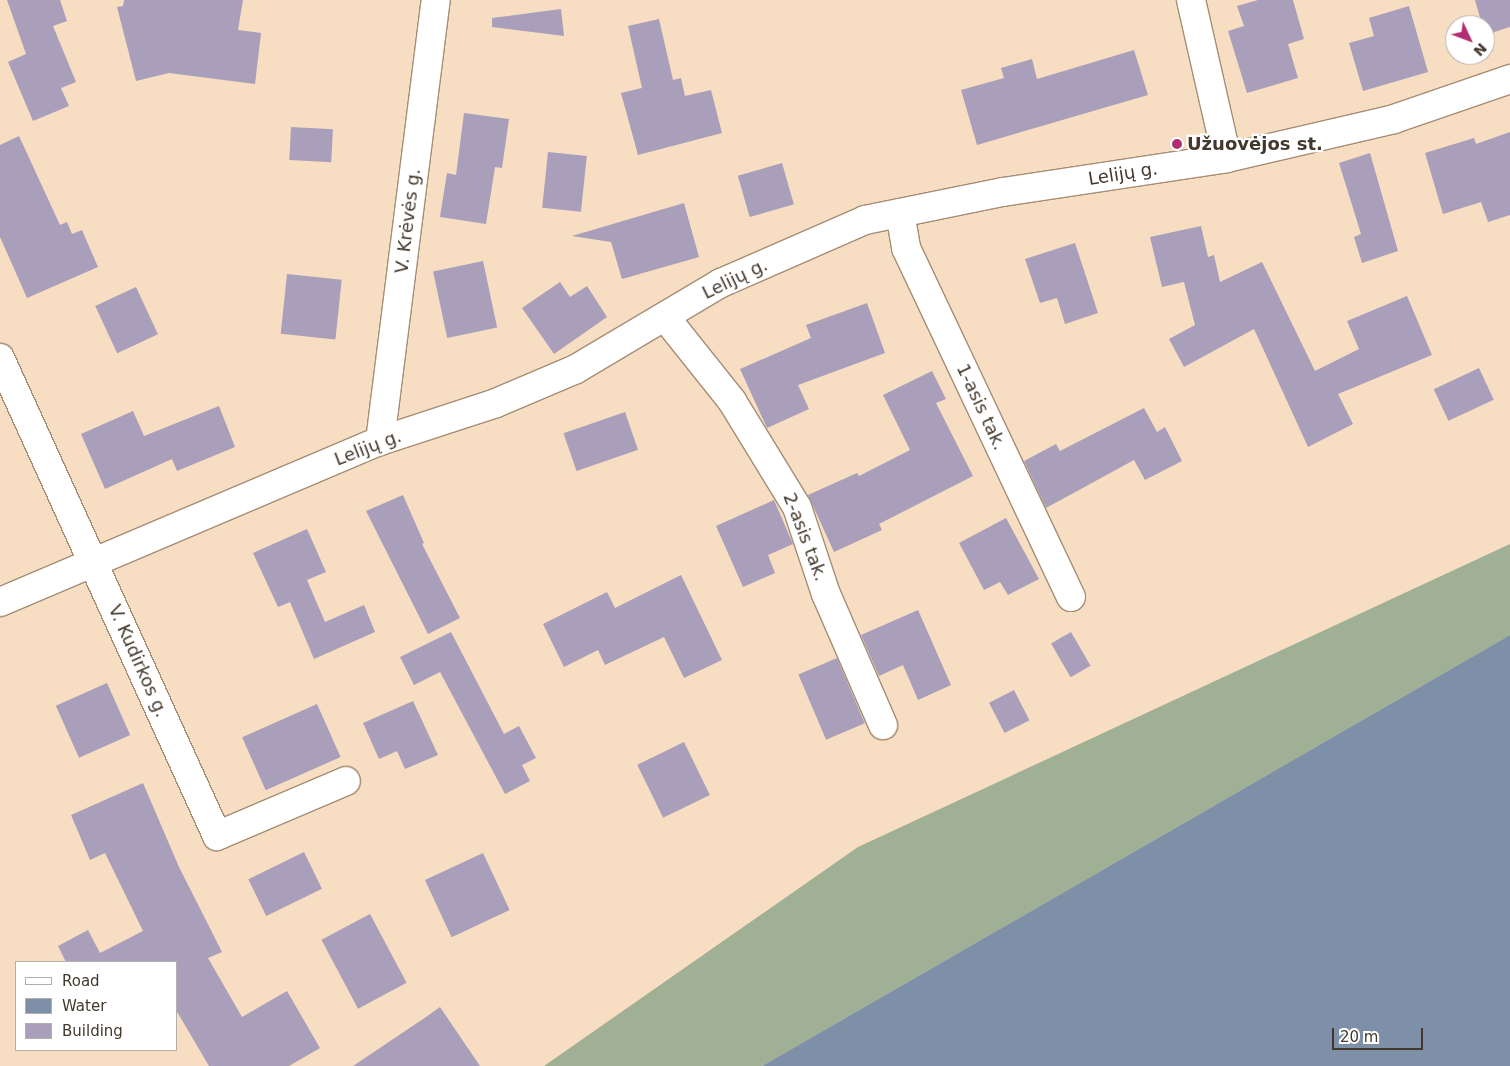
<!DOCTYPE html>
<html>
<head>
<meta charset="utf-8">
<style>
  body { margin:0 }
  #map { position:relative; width:1510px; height:1066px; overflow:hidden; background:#f7ddc2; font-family:"DejaVu Sans",sans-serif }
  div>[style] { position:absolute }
  .forest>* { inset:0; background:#9fb095 }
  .water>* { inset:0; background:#7e90a8 }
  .building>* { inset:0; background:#a99fbb; transform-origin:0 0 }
  .roads { filter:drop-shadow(1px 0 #a58d74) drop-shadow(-1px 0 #a58d74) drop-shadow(0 1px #a58d74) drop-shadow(0 -1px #a58d74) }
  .minor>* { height:28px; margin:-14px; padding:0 14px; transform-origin:14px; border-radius:14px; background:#fff }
  .dots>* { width:14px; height:14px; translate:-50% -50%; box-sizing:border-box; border:2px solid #fff; border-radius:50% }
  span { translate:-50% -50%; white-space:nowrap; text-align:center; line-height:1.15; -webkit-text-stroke:4.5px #fff; paint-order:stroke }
  .poi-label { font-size:18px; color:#42382d; font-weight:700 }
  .left { translate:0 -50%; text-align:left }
  .street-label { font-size:18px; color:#42382d }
  .legend { position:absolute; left:15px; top:961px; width:162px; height:90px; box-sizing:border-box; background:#fff; border:1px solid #b3afab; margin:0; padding:6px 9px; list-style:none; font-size:15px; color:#42382d }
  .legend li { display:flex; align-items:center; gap:10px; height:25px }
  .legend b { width:25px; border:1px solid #b3afab }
  .north { position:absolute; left:1445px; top:15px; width:50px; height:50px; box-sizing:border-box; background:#fff; border:1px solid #b3afab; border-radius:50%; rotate:133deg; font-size:14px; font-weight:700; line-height:20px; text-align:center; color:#42382d }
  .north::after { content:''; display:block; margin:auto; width:18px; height:22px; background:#b32d72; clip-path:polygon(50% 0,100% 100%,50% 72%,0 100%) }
  .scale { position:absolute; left:1332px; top:1028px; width:91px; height:22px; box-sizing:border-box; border:2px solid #42382d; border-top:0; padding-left:6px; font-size:15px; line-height:18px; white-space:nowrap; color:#42382d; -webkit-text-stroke:4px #fff; paint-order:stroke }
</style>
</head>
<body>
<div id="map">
  <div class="forest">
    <i style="clip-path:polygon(1510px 544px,1510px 635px,762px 1066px,544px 1066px,858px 847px)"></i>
  </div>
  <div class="water">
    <i style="clip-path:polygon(1510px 635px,1510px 1066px,762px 1066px)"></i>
  </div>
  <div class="building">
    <i style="clip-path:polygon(7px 0,60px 0,67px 21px,53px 26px,76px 82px,61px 88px,69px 106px,33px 121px,8px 62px,26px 54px)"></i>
    <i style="clip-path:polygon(124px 0,243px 0,238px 30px,261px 33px,255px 84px,169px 73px,136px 81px,117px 7px,123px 6px)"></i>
    <i style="clip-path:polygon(1258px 0,1293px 0,1304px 39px,1288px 44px,1298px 78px,1247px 93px,1228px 31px,1244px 26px,1237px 6px)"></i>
    <i style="clip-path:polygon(1475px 0,1510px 0,1510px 27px,1485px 35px)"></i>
    <i style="clip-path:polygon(1409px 6px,1428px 72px,1363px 91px,1349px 43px,1374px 36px,1369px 18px)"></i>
    <i style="clip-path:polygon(561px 9px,564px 36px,492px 27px,492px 18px)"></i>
    <i style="clip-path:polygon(659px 19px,673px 80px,681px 78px,685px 96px,711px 90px,722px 133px,638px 155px,621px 93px,642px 88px,628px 26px)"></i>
    <i style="clip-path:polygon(1134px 50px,1148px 95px,977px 145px,961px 90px,1004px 78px,1001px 68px,1032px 59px,1037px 79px)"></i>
    <i style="clip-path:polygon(464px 113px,509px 119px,502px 168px,495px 167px,486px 224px,440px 217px,447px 173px,456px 175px)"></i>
    <i style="left:291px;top:127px;width:42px;height:33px;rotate:3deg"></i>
    <i style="clip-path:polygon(1510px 132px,1510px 215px,1488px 222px,1481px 202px,1443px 214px,1425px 153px,1474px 138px,1476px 144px)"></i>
    <i style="clip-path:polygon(19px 136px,60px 225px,67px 222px,72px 234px,82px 230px,98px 267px,27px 298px,0 237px,0 145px)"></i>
    <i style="left:548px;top:152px;width:39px;height:56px;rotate:6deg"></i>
    <i style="clip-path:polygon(1370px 153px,1398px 251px,1362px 263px,1354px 237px,1361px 234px,1339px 163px)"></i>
    <i style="left:782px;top:163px;width:43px;height:46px;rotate:74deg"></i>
    <i style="clip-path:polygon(684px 203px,699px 257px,622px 279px,611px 242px,572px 236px)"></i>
    <i style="clip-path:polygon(1201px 226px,1208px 257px,1214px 255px,1220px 282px,1262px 262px,1315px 371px,1359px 349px,1347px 321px,1407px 296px,1432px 355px,1338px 394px,1353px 424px,1308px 447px,1254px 329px,1184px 367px,1169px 339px,1195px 325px,1184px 282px,1162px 287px,1150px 237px)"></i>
    <i style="clip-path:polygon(1075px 243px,1098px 313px,1065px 324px,1057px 298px,1040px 303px,1025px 259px)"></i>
    <i style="left:483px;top:261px;width:68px;height:51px;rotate:78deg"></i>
    <i style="left:287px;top:274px;width:55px;height:60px;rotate:6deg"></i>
    <i style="clip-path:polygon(560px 282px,570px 297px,587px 286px,607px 317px,554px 354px,522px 308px)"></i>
    <i style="left:136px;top:287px;width:52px;height:45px;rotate:65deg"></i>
    <i style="clip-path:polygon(867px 303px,885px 353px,798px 385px,809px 409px,767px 428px,740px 369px,811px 338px,806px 325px)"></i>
    <i style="left:1479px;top:368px;width:35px;height:50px;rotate:65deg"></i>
    <i style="clip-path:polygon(932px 371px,946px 399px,936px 403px,973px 476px,879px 524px,882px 530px,834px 552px,808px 495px,857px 473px,859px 476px,910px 450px,883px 395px)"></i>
    <i style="clip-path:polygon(219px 406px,235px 447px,177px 471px,172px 459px,105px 489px,81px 434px,133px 411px,144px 436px)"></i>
    <i style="clip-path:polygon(1144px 408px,1157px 432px,1165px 427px,1182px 461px,1145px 480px,1134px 460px,1046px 508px,1024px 461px,1056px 444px,1060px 451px)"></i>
    <i style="left:625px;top:412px;width:40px;height:65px;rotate:71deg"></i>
    <i style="clip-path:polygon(403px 495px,424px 543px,422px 544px,460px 618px,428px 634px,366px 511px)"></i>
    <i style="clip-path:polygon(774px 500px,793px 544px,768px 555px,775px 573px,743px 587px,716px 526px)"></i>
    <i style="clip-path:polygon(1006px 518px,1039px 579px,1008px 595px,1000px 582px,984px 590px,959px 543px)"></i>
    <i style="clip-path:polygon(307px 529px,326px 572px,307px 580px,325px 622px,364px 605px,375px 632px,314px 659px,290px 602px,278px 607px,253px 553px)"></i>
    <i style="clip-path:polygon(681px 575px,722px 660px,684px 678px,664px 637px,605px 665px,598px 650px,564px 667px,543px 624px,607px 592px,615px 608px)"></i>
    <i style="clip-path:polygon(918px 610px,951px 685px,918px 700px,903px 665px,879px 676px,861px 635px)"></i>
    <i style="clip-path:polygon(451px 632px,504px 734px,519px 726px,536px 758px,522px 765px,530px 781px,505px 794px,440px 672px,414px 685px,400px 657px)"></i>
    <i style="left:1071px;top:632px;width:39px;height:23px;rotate:60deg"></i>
    <i style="left:837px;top:658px;width:71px;height:42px;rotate:67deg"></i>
    <i style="left:107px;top:683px;width:57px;height:56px;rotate:66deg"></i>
    <i style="left:1014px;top:690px;width:34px;height:28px;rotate:63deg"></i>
    <i style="clip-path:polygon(413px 701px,438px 755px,405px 769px,397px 751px,379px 759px,363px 723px)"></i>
    <i style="left:317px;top:704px;width:58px;height:82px;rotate:66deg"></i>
    <i style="left:684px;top:742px;width:59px;height:52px;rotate:64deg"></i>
    <i style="clip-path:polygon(143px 783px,179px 867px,222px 952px,208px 958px,242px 1017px,287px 991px,320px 1048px,289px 1066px,209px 1066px,176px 1010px,176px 962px,66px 962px,58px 946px,88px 930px,100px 953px,143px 931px,105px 853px,90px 860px,71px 815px)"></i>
    <i style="left:304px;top:852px;width:41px;height:62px;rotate:64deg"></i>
    <i style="left:483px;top:853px;width:63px;height:64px;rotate:65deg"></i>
    <i style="left:370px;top:914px;width:78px;height:55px;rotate:62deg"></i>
    <i style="clip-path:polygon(440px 1007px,480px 1066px,353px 1066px,426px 1017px)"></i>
  </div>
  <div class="roads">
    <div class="minor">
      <i style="left:1191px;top:0;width:162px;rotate:77.2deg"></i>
      <i style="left:900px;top:213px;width:36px;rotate:80deg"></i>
      <i style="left:906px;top:248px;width:386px;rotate:64.7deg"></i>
      <i style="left:665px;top:317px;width:107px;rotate:51.4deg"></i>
      <i style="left:732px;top:401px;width:124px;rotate:58.5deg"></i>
      <i style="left:797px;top:507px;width:92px;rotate:71.6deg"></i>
      <i style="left:826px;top:594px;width:143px;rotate:66.5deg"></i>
      <i style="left:0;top:358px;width:525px;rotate:65.58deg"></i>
      <i style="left:217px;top:836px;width:140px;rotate:-23.1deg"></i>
      <i style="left:380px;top:441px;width:445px;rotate:-82.8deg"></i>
      <i style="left:0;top:602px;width:413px;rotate:-23deg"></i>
      <i style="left:380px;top:441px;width:122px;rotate:-18.1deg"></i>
      <i style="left:496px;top:403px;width:87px;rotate:-23deg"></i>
      <i style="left:576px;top:369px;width:169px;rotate:-30.7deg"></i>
      <i style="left:721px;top:283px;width:157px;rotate:-23.6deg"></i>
      <i style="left:865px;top:220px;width:141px;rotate:-11.5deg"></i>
      <i style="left:1003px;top:192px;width:227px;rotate:-8.6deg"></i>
      <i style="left:1227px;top:158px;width:171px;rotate:-13.1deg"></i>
      <i style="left:1394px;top:119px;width:123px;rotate:-19deg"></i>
    </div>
  </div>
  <div class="dots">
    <i style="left:1177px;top:144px;background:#b32d72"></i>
  </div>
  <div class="poi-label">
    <span class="left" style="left:1187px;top:144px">Užuovėjos st.</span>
  </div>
  <div class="street-label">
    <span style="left:1123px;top:174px;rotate:-9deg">Lelijų g.</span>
    <span style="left:408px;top:221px;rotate:-83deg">V. Krėvės g.</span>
    <span style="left:735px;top:279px;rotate:-26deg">Lelijų g.</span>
    <span style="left:981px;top:407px;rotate:65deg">1-asis tak.</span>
    <span style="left:368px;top:448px;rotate:-21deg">Lelijų g.</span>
    <span style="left:805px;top:537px;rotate:69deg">2-asis tak.</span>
    <span style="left:138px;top:661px;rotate:66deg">V. Kudirkos g.</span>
  </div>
  <ul class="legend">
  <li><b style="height:6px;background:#fff"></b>Road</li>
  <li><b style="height:14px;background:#7e90a8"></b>Water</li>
  <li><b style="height:14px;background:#a99fbb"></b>Building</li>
  </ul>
  <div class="north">N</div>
  <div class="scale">20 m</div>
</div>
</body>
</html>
